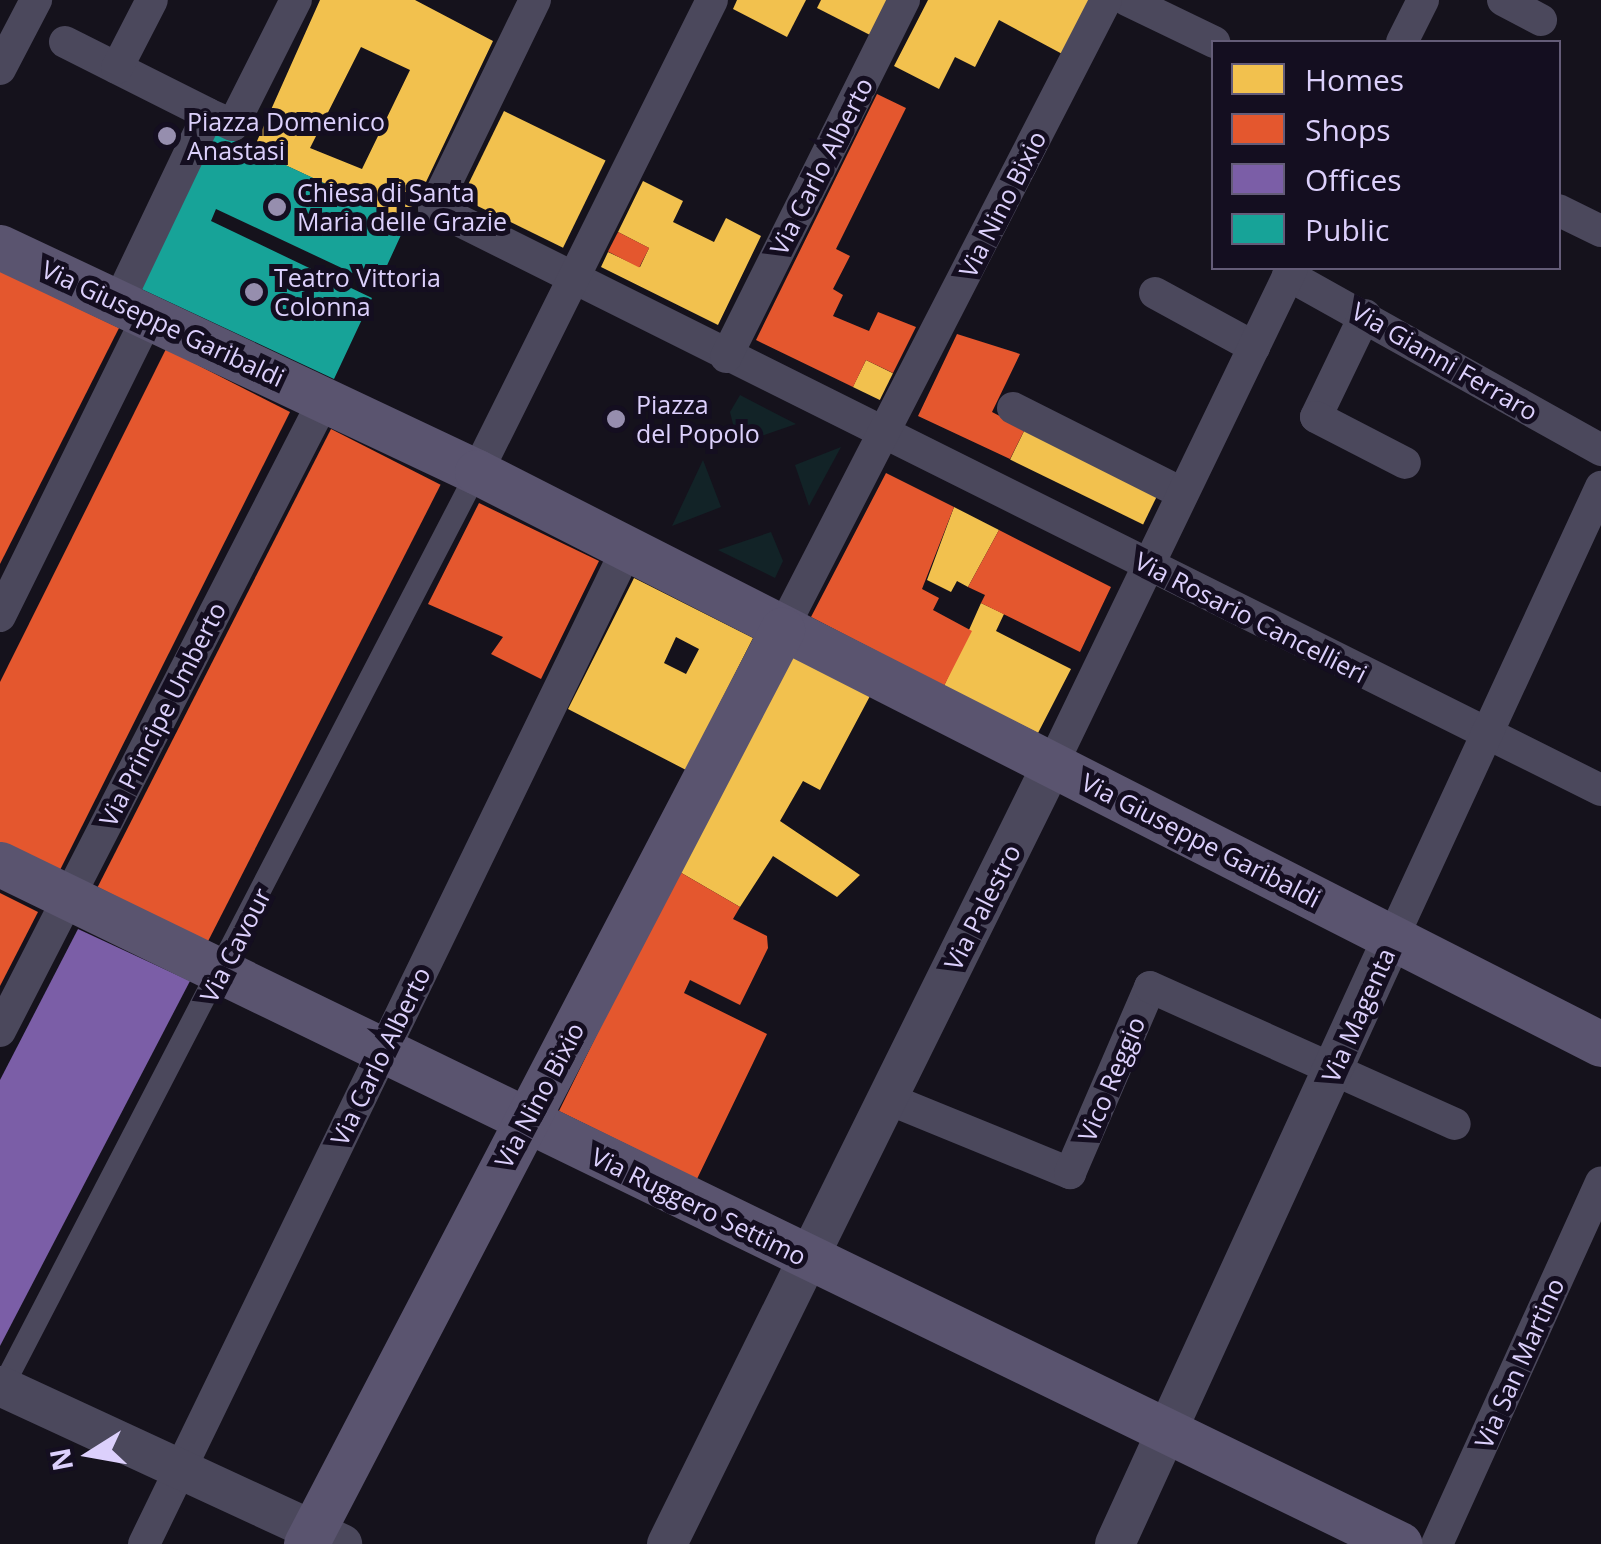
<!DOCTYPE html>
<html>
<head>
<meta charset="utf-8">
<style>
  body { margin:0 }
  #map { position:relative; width:1601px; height:1544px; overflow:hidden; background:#15121c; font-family:"Open Sans",sans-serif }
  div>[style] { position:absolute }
  .green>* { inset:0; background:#122327 }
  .homes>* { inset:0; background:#f2c14e; transform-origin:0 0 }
  .shops>* { inset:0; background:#e4572e; transform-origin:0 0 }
  .offices>* { inset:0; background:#7b5ea7 }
  .public>* { inset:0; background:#17a398 }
  .pedestrian>* { height:22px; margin:-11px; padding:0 11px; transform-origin:11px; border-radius:11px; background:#4b485c }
  .minor>* { height:32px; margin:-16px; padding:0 16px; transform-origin:16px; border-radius:16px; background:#4b485c }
  .tertiary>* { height:40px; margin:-20px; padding:0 20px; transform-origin:20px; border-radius:20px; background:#4b485c }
  .secondary>* { height:45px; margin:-22.5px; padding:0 22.5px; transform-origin:22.5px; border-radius:22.5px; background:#5a546f }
  .dots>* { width:28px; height:28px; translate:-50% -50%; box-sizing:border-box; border:5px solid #140e20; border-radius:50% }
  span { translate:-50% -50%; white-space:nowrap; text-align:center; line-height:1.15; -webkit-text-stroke:10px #140e20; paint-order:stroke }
  .poi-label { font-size:25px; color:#dcd0fc }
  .left { translate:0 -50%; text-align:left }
  .street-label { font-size:25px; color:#dcd0fc }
  .legend { position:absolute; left:1211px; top:40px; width:350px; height:230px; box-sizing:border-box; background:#140e20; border:2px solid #645c78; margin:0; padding:12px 18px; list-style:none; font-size:30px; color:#dcd0fc }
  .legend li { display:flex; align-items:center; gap:20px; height:50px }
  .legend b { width:50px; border:2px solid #645c78 }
  .north { position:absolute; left:40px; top:1404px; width:100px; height:100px; -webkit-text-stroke:8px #140e20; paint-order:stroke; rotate:259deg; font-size:28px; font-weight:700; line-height:40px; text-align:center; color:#dcd0fc }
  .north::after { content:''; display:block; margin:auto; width:35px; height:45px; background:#dcd0fc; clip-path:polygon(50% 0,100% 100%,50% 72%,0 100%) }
</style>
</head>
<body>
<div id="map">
  <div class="green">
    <i style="clip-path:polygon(740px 395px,796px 424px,738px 444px,730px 412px)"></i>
    <i style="clip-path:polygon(841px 447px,809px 506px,795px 465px)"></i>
    <i style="clip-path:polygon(703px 460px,721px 507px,672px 526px)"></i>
    <i style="clip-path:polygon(771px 532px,783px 561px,775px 578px,718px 550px)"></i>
  </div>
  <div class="homes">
    <i style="clip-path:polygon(evenodd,320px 0,415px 0,493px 41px,407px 222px,253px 150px,320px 0,361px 47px,410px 70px,362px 169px,310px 148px,361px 47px)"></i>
    <i style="clip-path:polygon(737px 0,806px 0,787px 37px,733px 9px)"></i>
    <i style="clip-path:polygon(821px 0,888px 0,870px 35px,817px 8px)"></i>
    <i style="clip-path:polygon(928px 0,1091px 0,1066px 56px,999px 20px,975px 67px,955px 57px,939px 89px,894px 66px)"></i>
    <i style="left:504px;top:111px;width:113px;height:97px;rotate:26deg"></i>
    <i style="clip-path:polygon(643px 181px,683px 201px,673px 222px,714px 242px,726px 218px,761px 236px,718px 325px,601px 267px,608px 252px,640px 267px,649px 248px,618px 232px)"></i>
    <i style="left:866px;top:360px;width:30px;height:30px;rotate:26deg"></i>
    <i style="left:1025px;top:429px;width:148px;height:34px;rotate:26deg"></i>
    <i style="clip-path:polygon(954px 507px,999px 530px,968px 587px,957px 581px,951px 592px,927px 580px)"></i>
    <i style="clip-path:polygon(evenodd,634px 578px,753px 638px,686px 770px,568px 709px,634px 578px,676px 637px,699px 649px,686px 674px,664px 663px,676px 637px)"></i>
    <i style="clip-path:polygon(981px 603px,1004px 614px,996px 631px,1071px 669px,1038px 733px,944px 686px)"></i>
    <i style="clip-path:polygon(793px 655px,870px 696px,820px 790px,803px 781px,780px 821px,860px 875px,837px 897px,773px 856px,740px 907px,678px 871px)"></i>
  </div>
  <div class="shops">
    <i style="clip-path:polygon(877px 94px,906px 108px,836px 249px,850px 256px,833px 289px,843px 295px,833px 316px,869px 331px,878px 312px,916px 327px,893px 373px,866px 360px,853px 387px,756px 340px)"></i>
    <i style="left:618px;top:232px;width:35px;height:22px;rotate:27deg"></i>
    <i style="clip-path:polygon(0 271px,119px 328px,0 564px)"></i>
    <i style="clip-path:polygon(957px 334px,1020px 354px,992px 412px,1025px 429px,1010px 459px,918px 416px)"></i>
    <i style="clip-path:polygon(166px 349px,290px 412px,59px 872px,0 842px,0 682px)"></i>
    <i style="left:331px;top:429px;width:123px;height:514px;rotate:27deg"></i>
    <i style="clip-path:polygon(886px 473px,954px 507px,922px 589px,939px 598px,933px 610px,972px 631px,944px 686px,811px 617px)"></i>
    <i style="clip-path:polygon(479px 503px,599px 561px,541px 679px,491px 654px,503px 637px,428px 604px)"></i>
    <i style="clip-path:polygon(999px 530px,1111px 587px,1080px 652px,981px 603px,985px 595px,968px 587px)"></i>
    <i style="clip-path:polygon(678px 871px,740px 907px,733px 919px,767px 936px,768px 948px,740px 1005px,690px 980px,684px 993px,767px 1034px,697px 1179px,559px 1111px)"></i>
    <i style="clip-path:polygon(0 893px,38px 912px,0 986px)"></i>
  </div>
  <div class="offices">
    <i style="clip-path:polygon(78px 929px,190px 981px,0 1346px,0 1080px)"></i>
  </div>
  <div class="public">
    <i style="clip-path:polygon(209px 129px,407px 222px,378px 285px,216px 209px,211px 221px,372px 298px,334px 379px,135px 286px)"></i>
  </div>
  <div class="pedestrian">
    <i style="left:0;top:1392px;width:1036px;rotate:-62.59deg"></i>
  </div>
  <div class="minor">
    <i style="left:535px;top:0;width:231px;rotate:115.9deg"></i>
    <i style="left:434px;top:208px;width:1304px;rotate:26.51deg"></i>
    <i style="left:1127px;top:0;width:97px;rotate:25.8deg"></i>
    <i style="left:1503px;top:0;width:43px;rotate:27.8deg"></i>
    <i style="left:65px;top:42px;width:160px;rotate:26.7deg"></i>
    <i style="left:1402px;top:42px;width:47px;rotate:-63.4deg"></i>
    <i style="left:117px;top:68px;width:76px;rotate:-62.8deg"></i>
    <i style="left:0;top:69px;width:78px;rotate:-62.4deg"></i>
    <i style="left:1558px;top:210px;width:48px;rotate:26deg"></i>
    <i style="left:1288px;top:275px;width:359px;rotate:29.2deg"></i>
    <i style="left:1155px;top:293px;width:113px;rotate:28.6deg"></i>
    <i style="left:118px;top:303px;width:209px;rotate:-64.5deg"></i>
    <i style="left:208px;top:114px;width:27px;rotate:24deg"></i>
    <i style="left:233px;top:125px;width:140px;rotate:-63.3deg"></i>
    <i style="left:1365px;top:315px;width:113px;rotate:115.7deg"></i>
    <i style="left:1316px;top:417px;width:100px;rotate:27.3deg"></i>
    <i style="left:726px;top:357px;width:399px;rotate:-63.5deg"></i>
    <i style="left:1013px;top:408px;width:189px;rotate:26.7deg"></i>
    <i style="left:477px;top:472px;width:527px;rotate:-63.53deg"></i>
    <i style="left:0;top:616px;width:334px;rotate:-63.7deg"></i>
    <i style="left:782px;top:630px;width:708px;rotate:-62.78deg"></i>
    <i style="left:1052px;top:765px;width:552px;rotate:-64.22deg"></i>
    <i style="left:1393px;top:937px;width:496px;rotate:-65.2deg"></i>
    <i style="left:0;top:1031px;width:712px;rotate:-62.82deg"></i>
    <i style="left:886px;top:1098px;width:199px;rotate:22.2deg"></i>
    <i style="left:1070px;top:1173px;width:202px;rotate:-66.7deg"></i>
    <i style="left:1150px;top:987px;width:334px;rotate:24.2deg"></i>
    <i style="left:144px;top:1544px;width:1104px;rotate:-64.11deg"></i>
    <i style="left:1437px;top:1544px;width:397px;rotate:-65.6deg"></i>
  </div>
  <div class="tertiary">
    <i style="left:0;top:1386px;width:377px;rotate:24.8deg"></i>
    <i style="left:667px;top:1544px;width:869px;rotate:-63.7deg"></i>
    <i style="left:1115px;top:1544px;width:668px;rotate:-65.39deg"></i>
  </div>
  <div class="secondary">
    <i style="left:0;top:247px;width:527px;rotate:25.25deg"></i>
    <i style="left:477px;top:472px;width:1261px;rotate:26.97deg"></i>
    <i style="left:0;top:864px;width:1556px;rotate:25.91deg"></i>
    <i style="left:306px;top:1544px;width:1031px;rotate:-62.49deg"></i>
  </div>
  <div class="dots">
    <i style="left:167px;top:136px;background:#968eae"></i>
    <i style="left:277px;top:207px;background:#968eae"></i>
    <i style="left:254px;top:292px;background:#968eae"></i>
    <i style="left:616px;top:419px;background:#968eae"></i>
  </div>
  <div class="poi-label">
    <span class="left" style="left:187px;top:136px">Piazza Domenico<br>Anastasi</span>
    <span class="left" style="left:297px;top:207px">Chiesa di Santa<br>Maria delle Grazie</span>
    <span class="left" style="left:274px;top:292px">Teatro Vittoria<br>Colonna</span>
    <span class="left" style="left:636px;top:419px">Piazza<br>del Popolo</span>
  </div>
  <div class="street-label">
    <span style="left:821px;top:166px;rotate:-63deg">Via Carlo Alberto</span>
    <span style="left:1002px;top:204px;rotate:-63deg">Via Nino Bixio</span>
    <span style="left:163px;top:323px;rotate:25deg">Via Giuseppe Garibaldi</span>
    <span style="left:1445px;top:361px;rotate:30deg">Via Gianni Ferraro</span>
    <span style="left:1251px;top:617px;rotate:27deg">Via Rosario Cancellieri</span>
    <span style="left:162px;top:714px;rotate:-63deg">Via Principe Umberto</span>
    <span style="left:1201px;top:840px;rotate:27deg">Via Giuseppe Garibaldi</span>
    <span style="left:982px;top:907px;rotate:-63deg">Via Palestro</span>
    <span style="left:235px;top:945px;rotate:-63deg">Via Cavour</span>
    <span style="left:1358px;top:1015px;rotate:-66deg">Via Magenta</span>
    <span style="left:380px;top:1056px;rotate:-64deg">Via Carlo Alberto</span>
    <span style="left:1111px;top:1079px;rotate:-67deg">Vico Reggio</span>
    <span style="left:539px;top:1095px;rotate:-62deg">Via Nino Bixio</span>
    <span style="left:699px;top:1206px;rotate:26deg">Via Ruggero Settimo</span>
    <span style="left:1519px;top:1363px;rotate:-66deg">Via San Martino</span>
  </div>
  <ul class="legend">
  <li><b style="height:28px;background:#f2c14e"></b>Homes</li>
  <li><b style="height:28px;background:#e4572e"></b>Shops</li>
  <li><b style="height:28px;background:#7b5ea7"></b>Offices</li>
  <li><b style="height:28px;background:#17a398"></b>Public</li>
  </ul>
  <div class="north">N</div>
</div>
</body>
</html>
